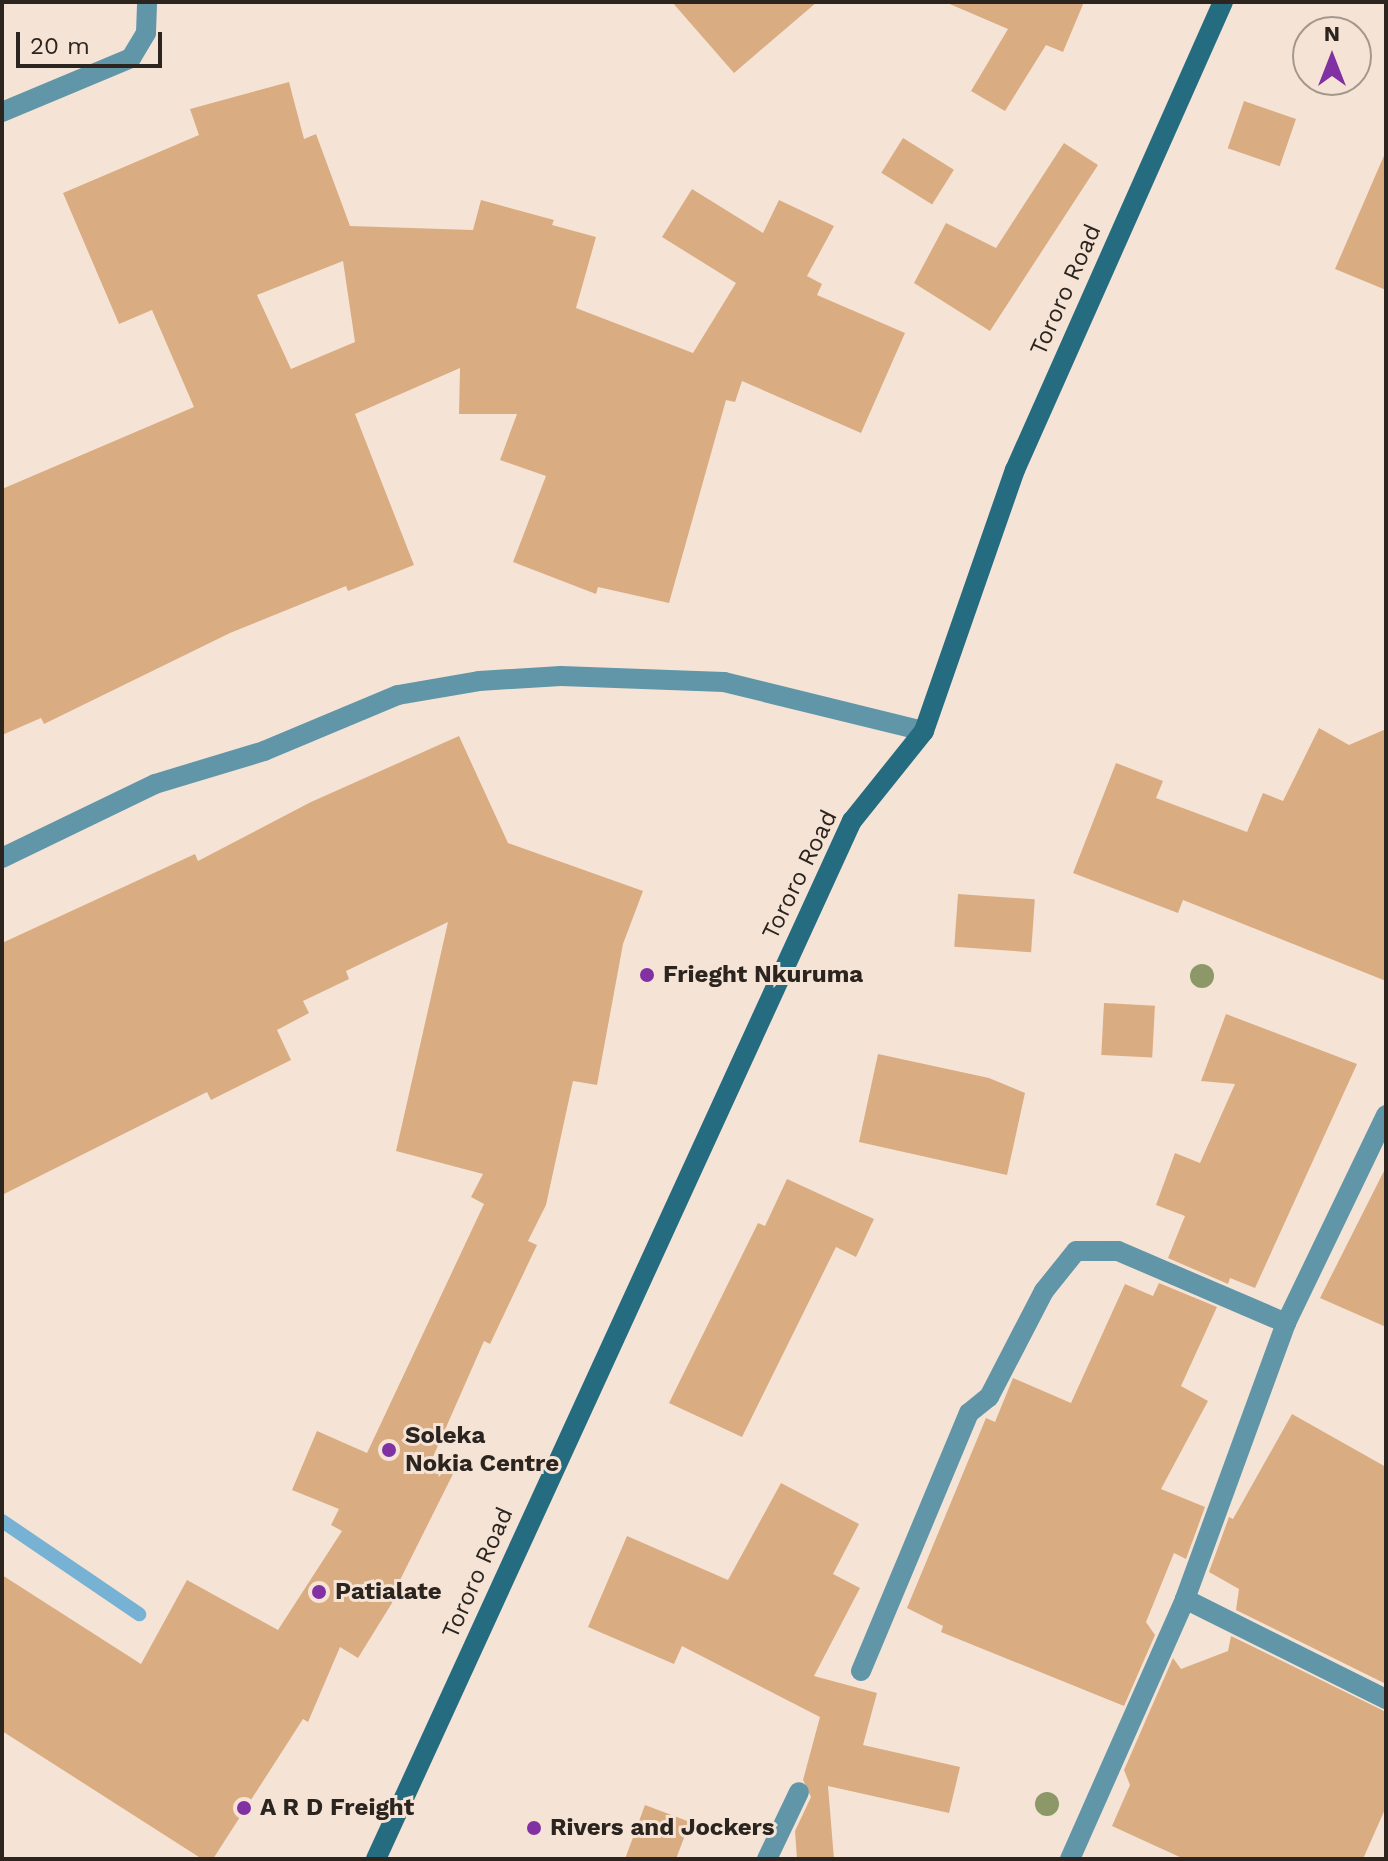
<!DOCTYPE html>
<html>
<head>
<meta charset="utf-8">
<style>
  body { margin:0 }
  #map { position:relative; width:1388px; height:1861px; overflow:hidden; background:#f5e4d6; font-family:"Work Sans",sans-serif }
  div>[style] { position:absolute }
  .stream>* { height:14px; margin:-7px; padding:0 7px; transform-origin:7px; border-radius:7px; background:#77b2d4 }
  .building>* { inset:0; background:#daac82; transform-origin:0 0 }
  .minor>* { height:20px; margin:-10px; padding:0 10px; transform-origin:10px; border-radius:10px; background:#6196a8 }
  .secondary>* { height:20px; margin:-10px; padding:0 10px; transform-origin:10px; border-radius:10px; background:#266c80 }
  .trees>* { width:24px; height:24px; margin:-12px; border-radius:50%; background:#8c9868 }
  .dots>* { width:22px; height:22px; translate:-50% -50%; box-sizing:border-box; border:4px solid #f5e4d6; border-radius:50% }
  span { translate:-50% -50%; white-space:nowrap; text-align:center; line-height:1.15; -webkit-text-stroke:6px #f5e4d6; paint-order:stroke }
  .street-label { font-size:24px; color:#2b241f }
  .poi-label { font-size:24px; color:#2b241f; font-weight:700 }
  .left { translate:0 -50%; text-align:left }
  .frame { position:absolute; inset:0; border:4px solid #2b241f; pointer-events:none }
  .north { position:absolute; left:1292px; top:16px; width:80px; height:80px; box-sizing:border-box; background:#f5e4d6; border:2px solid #a4978d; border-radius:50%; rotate:0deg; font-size:22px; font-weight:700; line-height:32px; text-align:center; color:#2b241f }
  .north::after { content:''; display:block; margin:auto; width:28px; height:36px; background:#8131a1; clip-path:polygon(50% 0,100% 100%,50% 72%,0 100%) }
  .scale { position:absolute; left:16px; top:32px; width:146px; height:36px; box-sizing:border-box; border:4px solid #2b241f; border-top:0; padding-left:10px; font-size:24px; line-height:28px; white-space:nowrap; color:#2b241f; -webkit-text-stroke:6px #f5e4d6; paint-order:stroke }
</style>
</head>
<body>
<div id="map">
  <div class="stream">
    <i style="left:2px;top:1521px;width:166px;rotate:34.2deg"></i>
  </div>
  <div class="building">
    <i style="clip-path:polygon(672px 2px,817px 2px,734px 73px)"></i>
    <i style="clip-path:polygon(945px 2px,1084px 2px,1063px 52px,1046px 45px,1005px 111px,971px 91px,1008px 29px)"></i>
    <i style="clip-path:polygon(evenodd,289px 82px,304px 139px,316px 134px,350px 226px,473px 230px,481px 200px,554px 220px,552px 225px,596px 237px,576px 308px,693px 353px,736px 283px,662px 237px,692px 189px,763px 233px,779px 200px,834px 226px,807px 276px,822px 284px,817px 295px,905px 333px,861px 433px,742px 381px,735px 402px,726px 400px,669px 603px,598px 587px,596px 594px,513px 562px,546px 476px,500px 460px,517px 414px,459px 414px,460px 368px,355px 414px,414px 565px,348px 591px,346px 586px,230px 633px,44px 724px,41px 718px,2px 735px,2px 489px,194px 407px,152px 310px,119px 324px,63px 193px,199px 135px,190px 109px,289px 82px,343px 261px,355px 342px,291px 369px,257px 295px,343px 261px)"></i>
    <i style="left:1244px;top:101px;width:55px;height:50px;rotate:19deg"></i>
    <i style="left:903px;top:138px;width:60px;height:41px;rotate:32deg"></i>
    <i style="clip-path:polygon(1064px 143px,1098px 165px,990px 331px,914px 283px,946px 223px,996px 248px)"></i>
    <i style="clip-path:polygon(1386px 151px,1386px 290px,1335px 269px)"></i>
    <i style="clip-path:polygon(1319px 728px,1349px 745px,1386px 729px,1386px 981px,1183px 900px,1178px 913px,1073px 873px,1116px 763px,1163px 781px,1156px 798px,1247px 832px,1263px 793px,1283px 801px)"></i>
    <i style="clip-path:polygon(459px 736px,508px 843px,643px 891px,623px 944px,597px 1085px,573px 1081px,546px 1205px,528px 1241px,537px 1245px,490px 1344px,484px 1341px,433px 1457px,456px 1468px,396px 1588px,400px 1590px,358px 1658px,340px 1647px,308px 1722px,303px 1719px,213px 1859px,202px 1859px,2px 1731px,2px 1575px,141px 1664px,187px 1580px,278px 1630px,342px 1531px,331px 1525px,339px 1509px,292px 1490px,317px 1431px,367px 1453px,484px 1204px,471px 1197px,483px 1174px,396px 1151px,448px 922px,346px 971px,349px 979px,303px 1001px,309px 1013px,277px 1030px,291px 1060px,211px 1100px,207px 1092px,2px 1195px,2px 943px,195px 854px,198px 861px,311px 802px)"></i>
    <i style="left:958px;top:894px;width:77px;height:53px;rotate:4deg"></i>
    <i style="left:1104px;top:1003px;width:51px;height:52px;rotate:3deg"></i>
    <i style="clip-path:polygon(1226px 1014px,1357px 1064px,1255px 1288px,1230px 1278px,1228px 1284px,1168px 1258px,1185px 1216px,1156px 1205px,1175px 1153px,1200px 1163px,1235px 1084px,1201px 1081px)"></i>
    <i style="clip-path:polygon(878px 1054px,989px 1078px,1025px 1093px,1007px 1175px,859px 1142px)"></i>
    <i style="clip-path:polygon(1386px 1167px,1386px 1327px,1320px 1298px)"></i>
    <i style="clip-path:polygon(787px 1179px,874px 1219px,856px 1257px,836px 1247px,742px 1437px,669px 1403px,758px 1223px,765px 1226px)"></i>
    <i style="clip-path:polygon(1159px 1283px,1217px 1307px,1181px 1386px,1208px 1401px,1161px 1489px,1205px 1507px,1186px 1559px,1174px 1553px,1146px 1622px,1155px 1635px,1124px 1706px,941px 1632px,943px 1626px,907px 1608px,986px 1418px,995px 1422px,1013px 1378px,1071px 1403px,1125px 1284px,1153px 1296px)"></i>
    <i style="clip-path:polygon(1292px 1414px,1386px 1467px,1386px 1684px,1236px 1610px,1239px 1589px,1209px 1572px,1229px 1517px,1233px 1519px)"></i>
    <i style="clip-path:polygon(781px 1483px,859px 1524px,833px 1574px,860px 1588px,814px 1676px,877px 1693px,863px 1745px,960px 1767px,949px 1813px,828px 1786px,834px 1859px,797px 1859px,795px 1831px,811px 1797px,803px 1780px,820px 1717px,682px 1646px,674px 1664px,588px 1627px,627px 1536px,728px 1580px)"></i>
    <i style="clip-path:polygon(1231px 1636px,1386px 1712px,1386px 1807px,1363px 1859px,1184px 1859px,1112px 1826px,1130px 1785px,1124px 1770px,1173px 1658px,1181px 1669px,1228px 1651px)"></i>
    <i style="clip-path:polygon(645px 1805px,690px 1822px,676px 1859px,625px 1859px)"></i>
  </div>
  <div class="minor">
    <i style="left:2px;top:112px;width:140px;rotate:-22.7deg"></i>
    <i style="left:131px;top:58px;width:29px;rotate:-59deg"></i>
    <i style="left:146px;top:33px;width:31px;rotate:-88deg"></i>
    <i style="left:2px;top:858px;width:170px;rotate:-25.8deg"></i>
    <i style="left:155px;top:784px;width:114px;rotate:-16.8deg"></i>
    <i style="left:264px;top:751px;width:145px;rotate:-22.7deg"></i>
    <i style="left:398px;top:695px;width:82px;rotate:-9.8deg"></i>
    <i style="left:479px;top:681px;width:82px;rotate:-3.5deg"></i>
    <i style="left:561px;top:676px;width:163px;rotate:2.1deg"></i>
    <i style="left:724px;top:682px;width:206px;rotate:13.8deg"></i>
    <i style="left:1185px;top:1599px;width:225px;rotate:26.5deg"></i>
    <i style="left:861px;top:1671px;width:280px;rotate:-67.3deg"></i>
    <i style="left:969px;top:1413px;width:26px;rotate:-39deg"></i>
    <i style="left:989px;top:1397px;width:119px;rotate:-62.6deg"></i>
    <i style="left:1044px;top:1291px;width:51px;rotate:-51.3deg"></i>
    <i style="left:1076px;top:1251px;width:42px"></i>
    <i style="left:1118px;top:1251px;width:183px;rotate:23.2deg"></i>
    <i style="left:767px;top:1859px;width:74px;rotate:-64.5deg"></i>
    <i style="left:1070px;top:1859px;width:284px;rotate:-66.1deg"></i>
    <i style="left:1185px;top:1599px;width:294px;rotate:-69.9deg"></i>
    <i style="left:1286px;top:1323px;width:231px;rotate:-64.3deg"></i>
  </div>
  <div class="secondary">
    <i style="left:376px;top:1859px;width:1142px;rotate:-65.37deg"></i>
    <i style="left:852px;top:821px;width:115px;rotate:-51.3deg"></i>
    <i style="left:924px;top:731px;width:276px;rotate:-70.8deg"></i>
    <i style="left:1015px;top:470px;width:512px;rotate:-66.04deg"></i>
  </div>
  <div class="trees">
    <i style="left:1202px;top:976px"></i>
    <i style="left:1047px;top:1804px"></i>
  </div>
  <div class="dots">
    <i style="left:647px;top:975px;background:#8131a1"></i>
    <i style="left:389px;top:1450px;background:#8131a1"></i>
    <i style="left:319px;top:1592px;background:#8131a1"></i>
    <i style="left:244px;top:1808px;background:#8131a1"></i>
    <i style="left:534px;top:1828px;background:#8131a1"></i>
  </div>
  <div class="street-label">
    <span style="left:1066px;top:290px;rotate:-66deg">Tororo Road</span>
    <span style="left:800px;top:875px;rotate:-64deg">Tororo Road</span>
    <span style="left:478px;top:1573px;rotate:-66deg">Tororo Road</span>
  </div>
  <div class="poi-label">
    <span class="left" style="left:663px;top:975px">Frieght Nkuruma</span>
    <span class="left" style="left:405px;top:1450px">Soleka<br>Nokia Centre</span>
    <span class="left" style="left:335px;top:1592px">Patialate</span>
    <span class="left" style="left:260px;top:1808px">A R D Freight</span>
    <span class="left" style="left:550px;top:1828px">Rivers and Jockers</span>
  </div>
  <div class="frame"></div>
  <div class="north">N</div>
  <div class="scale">20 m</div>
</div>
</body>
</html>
